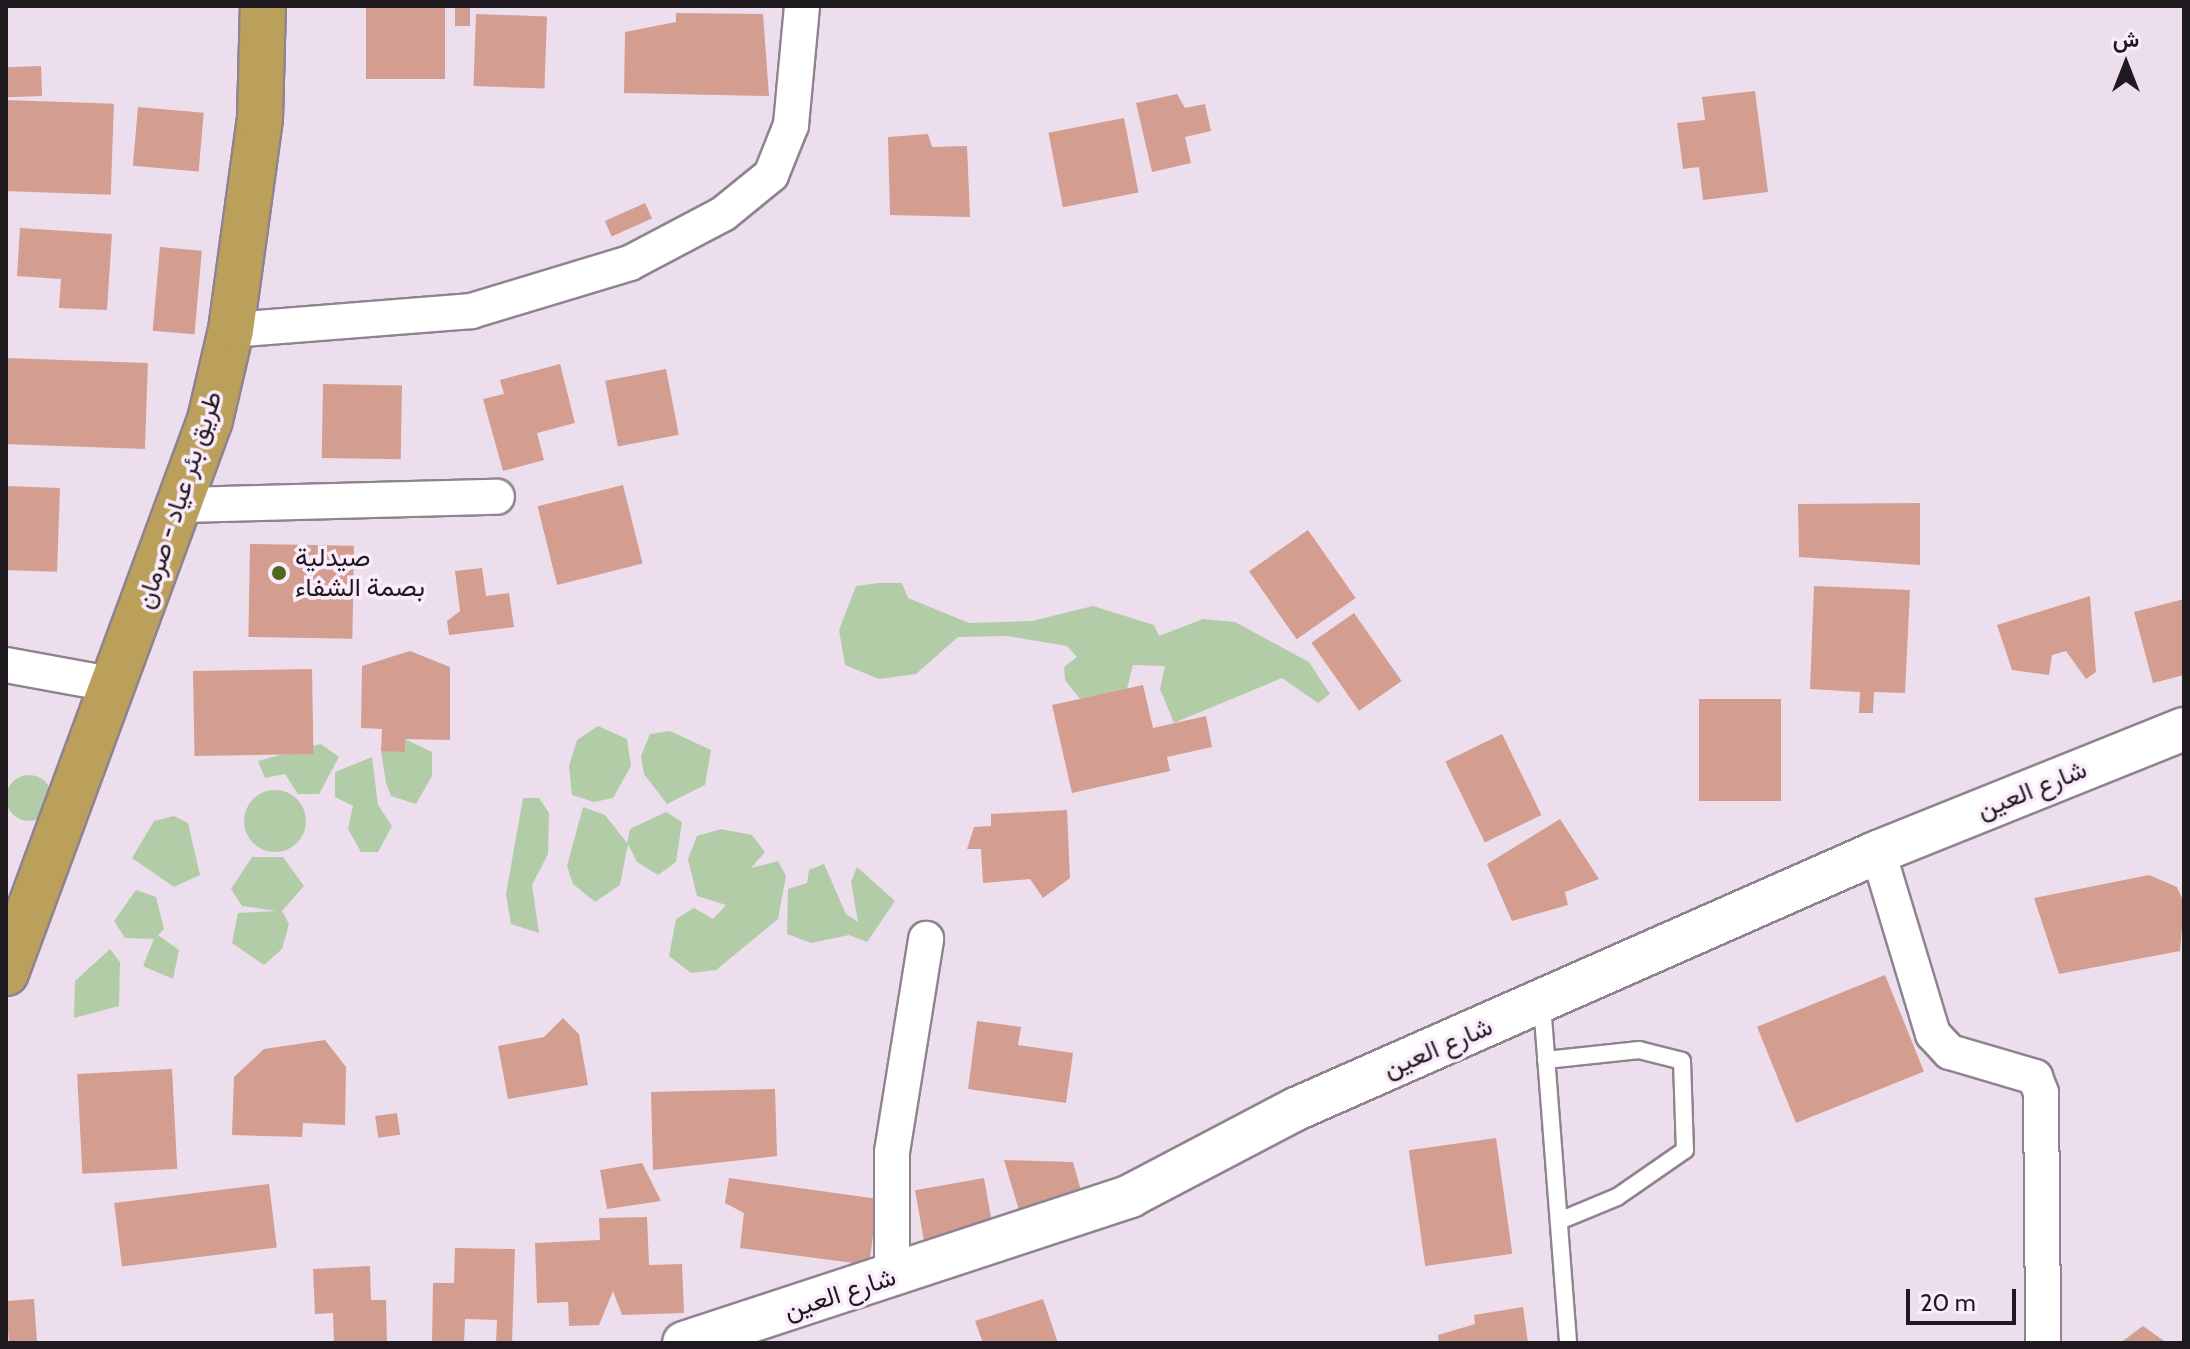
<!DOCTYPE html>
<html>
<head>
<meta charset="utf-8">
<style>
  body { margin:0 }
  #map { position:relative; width:2190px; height:1349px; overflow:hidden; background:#eddeee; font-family:Cabin,Vazirmatn,sans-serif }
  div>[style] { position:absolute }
  .green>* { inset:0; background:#b2cca8 }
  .round { border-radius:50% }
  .building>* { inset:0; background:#d39e8f; transform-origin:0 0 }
  .roads { filter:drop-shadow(2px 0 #908390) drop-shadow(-2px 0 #908390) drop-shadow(0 2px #908390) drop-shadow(0 -2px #908390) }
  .service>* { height:16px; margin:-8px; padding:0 8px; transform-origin:8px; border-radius:8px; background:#fff }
  .minor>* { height:34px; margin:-17px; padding:0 17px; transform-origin:17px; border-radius:17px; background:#fff }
  .tertiary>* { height:42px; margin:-21px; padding:0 21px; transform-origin:21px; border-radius:21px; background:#fff }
  .trunk>* { height:44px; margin:-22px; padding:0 22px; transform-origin:22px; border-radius:22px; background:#bba05b }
  .dots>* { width:22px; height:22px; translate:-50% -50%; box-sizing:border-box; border:4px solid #faecfb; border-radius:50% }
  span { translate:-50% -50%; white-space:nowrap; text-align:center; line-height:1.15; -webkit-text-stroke:7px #faecfb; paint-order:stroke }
  .street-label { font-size:26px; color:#1f1a1f }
  .poi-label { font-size:26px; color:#1f1a1f }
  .left { translate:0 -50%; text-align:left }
  .frame { position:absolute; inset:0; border:8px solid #1f1a1f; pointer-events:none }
  .north { position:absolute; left:2086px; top:24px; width:80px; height:80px; -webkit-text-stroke:6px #faecfb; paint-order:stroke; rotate:0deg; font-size:22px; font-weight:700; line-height:32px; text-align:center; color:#1f1a1f }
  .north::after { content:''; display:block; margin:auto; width:28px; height:36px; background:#1f1a1f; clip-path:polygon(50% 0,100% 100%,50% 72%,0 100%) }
  .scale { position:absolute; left:1906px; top:1289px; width:110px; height:36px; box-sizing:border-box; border:4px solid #1f1a1f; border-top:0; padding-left:10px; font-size:24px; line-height:28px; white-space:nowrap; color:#1f1a1f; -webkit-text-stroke:6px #faecfb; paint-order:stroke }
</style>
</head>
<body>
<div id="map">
  <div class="green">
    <i style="clip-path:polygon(879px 583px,902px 583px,908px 598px,969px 623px,1032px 621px,1093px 606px,1154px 625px,1159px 636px,1203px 619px,1235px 622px,1309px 662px,1330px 694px,1318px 703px,1282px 678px,1174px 723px,1160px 689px,1165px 666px,1133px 665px,1127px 689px,1080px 699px,1065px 680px,1064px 667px,1077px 657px,1067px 646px,1007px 636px,958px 637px,916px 674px,879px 679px,845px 665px,839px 630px,856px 586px)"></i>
    <i style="clip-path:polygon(598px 726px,627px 739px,631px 766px,613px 798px,594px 802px,572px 795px,569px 766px,577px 740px)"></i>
    <i style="clip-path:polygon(670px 731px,711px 750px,705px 785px,667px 804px,644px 774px,641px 756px,650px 734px)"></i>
    <i style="clip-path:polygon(405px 739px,432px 752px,432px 776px,416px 804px,391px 796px,386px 783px,381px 751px)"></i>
    <i style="clip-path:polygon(321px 744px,339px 757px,319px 794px,298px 794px,285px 774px,265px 778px,258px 761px)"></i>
    <i style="clip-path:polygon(372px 757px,378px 805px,392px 826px,378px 852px,361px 852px,348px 829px,353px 806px,335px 797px,335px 772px)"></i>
    <i class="round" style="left:6px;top:775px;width:46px;height:46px"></i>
    <i class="round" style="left:244px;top:790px;width:62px;height:62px"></i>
    <i style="clip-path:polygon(523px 798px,539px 798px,549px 813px,548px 854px,532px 885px,539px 933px,511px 924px,506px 894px)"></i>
    <i style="clip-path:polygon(583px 807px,605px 815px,627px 843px,630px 829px,666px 812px,682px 822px,676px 862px,658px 875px,637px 862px,628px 844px,620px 885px,595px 902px,573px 884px,567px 866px)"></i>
    <i style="clip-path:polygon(174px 816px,188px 823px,200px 875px,174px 887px,132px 858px,154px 821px)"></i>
    <i style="clip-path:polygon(721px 829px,752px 835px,765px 852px,751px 868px,778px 861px,786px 876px,778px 919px,716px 970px,691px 973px,669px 956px,676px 919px,694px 908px,713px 919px,726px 905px,697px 896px,688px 859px,697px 836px)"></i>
    <i style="clip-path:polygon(252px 857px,283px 857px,304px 886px,282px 911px,289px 924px,282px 949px,264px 965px,232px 943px,238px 913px,276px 911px,242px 906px,231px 889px)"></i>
    <i style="clip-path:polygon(824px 864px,846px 914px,858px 922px,851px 882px,857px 867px,895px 901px,867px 942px,849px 935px,811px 943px,787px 934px,788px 889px,807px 883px,809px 870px)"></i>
    <i style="clip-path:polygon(136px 890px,156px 897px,164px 929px,158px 935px,179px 950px,173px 979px,143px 966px,154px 939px,125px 938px,114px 921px)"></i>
    <i style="clip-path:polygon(110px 949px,120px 962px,119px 1006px,74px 1018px,75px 981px)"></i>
  </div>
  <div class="building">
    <i style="left:366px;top:6px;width:79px;height:73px"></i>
    <i style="left:455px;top:6px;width:15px;height:20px"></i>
    <i style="clip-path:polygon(676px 13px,763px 14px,769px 96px,624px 93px,625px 32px,676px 22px)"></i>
    <i style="left:476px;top:14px;width:71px;height:72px;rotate:2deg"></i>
    <i style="left:41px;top:66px;width:30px;height:35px;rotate:88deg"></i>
    <i style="clip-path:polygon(1755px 91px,1768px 192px,1703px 200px,1699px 167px,1683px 169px,1677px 123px,1705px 120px,1702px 97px)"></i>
    <i style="clip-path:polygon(1177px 94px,1185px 108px,1205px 104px,1211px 131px,1185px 137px,1191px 163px,1152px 172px,1136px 103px)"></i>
    <i style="left:6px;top:100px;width:108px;height:91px;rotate:2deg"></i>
    <i style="left:138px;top:107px;width:66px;height:59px;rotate:5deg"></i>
    <i style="left:1124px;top:118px;width:76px;height:77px;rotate:79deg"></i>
    <i style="clip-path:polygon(928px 134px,932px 147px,967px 146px,970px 217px,890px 215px,888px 137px)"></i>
    <i style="left:645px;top:203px;width:17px;height:44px;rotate:66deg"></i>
    <i style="clip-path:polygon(20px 228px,112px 234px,107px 310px,59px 308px,61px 279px,17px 276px)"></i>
    <i style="left:160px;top:247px;width:42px;height:84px;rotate:5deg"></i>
    <i style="left:6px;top:358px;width:142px;height:86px;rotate:2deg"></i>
    <i style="clip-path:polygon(560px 364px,575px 423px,537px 433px,544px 460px,503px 471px,483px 399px,504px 394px,500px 380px)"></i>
    <i style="left:666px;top:369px;width:67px;height:62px;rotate:79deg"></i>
    <i style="left:323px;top:384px;width:79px;height:74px;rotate:1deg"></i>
    <i style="left:623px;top:485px;width:81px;height:88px;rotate:76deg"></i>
    <i style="left:6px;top:486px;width:54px;height:84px;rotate:2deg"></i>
    <i style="clip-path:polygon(1920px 503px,1920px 565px,1799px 557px,1798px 504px)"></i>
    <i style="left:1308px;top:530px;width:83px;height:72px;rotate:55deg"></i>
    <i style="left:250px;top:544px;width:104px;height:93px;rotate:1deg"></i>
    <i style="clip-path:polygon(482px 568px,486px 596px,509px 593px,514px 627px,449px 635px,447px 621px,460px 611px,455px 571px)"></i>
    <i style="clip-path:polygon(1814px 586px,1910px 590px,1905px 693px,1874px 692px,1873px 713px,1859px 713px,1860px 692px,1810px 689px)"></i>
    <i style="clip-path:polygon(2090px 596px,2096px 672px,2086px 679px,2066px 651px,2052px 655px,2049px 675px,2012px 670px,1997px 625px)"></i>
    <i style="clip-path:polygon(2184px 599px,2184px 675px,2153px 683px,2134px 612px)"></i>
    <i style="left:1354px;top:613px;width:83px;height:52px;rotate:55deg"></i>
    <i style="clip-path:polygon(410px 651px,450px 667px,450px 740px,405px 739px,405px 752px,381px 751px,382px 729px,361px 728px,362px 666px)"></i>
    <i style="left:312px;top:669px;width:85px;height:119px;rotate:89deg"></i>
    <i style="clip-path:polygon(1143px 685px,1153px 728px,1206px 716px,1212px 747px,1167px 757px,1170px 771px,1072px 793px,1052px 705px)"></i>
    <i style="left:1699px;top:699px;width:82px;height:102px"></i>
    <i style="left:1502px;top:734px;width:90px;height:63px;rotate:64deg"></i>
    <i style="clip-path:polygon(1067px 810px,1070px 878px,1043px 898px,1030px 879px,983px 883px,981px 849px,967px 849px,974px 827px,991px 826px,991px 814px)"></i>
    <i style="clip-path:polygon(1560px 819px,1599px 879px,1565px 892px,1568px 905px,1512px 921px,1487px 864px)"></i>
    <i style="clip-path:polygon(2149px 875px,2177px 887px,2184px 903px,2180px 951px,2059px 974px,2034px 898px)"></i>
    <i style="left:1885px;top:975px;width:104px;height:138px;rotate:68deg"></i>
    <i style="clip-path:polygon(563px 1018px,579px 1034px,588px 1085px,508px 1099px,498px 1046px,544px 1037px)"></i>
    <i style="clip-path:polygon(977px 1021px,1021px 1027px,1018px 1045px,1073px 1053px,1066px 1103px,968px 1089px)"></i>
    <i style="clip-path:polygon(325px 1040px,346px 1067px,345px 1125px,303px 1123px,302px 1137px,232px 1135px,234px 1077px,264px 1049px)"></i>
    <i style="left:172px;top:1069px;width:100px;height:95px;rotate:87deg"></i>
    <i style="clip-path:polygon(775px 1089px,777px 1156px,653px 1170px,651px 1092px)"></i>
    <i style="left:397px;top:1113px;width:22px;height:22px;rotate:82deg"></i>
    <i style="left:1496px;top:1138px;width:117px;height:88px;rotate:82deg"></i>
    <i style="clip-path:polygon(1004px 1160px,1073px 1162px,1083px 1198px,1021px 1217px)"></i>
    <i style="clip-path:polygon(642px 1163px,661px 1201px,607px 1209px,600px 1170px)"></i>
    <i style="clip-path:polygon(729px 1178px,878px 1199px,869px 1265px,740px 1248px,744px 1213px,725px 1203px)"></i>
    <i style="left:984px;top:1178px;width:61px;height:70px;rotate:80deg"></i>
    <i style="left:269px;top:1184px;width:64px;height:156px;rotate:83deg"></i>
    <i style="clip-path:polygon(647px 1217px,649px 1265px,682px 1264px,684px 1313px,622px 1315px,613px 1291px,599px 1325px,569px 1326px,568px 1302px,537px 1303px,535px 1243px,600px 1240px,599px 1218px)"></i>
    <i style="clip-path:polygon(455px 1248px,515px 1249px,512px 1343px,496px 1343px,497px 1320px,465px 1319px,464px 1343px,432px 1343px,433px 1283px,454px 1283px)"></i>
    <i style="clip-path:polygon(370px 1266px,371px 1300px,386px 1300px,387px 1343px,334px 1343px,333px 1313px,315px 1314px,313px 1269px)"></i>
    <i style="left:34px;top:1299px;width:44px;height:28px;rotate:86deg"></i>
    <i style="clip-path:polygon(1043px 1299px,1058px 1343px,983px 1343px,975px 1321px)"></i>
    <i style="clip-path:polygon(1523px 1307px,1528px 1343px,1439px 1343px,1438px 1335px,1475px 1324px,1474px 1315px)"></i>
    <i style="clip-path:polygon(2143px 1326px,2167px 1343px,2120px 1343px)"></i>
  </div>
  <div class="roads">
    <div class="service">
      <i style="left:1542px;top:1004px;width:340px;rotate:85.6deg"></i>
      <i style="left:1546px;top:1060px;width:94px;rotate:-6.1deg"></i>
      <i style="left:1639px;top:1050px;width:44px;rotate:14.3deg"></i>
      <i style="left:1682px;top:1061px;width:89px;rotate:88.1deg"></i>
      <i style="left:1685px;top:1150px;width:83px;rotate:145.3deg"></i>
      <i style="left:1617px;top:1197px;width:63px;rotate:157.5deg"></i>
    </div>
    <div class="minor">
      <i style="left:231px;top:330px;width:241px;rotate:-4.5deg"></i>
      <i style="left:471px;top:311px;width:166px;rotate:-16.8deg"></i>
      <i style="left:630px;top:263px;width:105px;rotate:-27.8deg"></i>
      <i style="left:723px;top:214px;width:62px;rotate:-39.1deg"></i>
      <i style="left:771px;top:175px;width:54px;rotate:-68.2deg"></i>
      <i style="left:791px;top:125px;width:120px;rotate:-84.7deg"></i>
      <i style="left:182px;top:505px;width:315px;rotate:-1.5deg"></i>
      <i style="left:6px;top:665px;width:111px;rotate:10.4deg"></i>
      <i style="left:1878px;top:852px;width:190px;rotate:73.2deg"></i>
      <i style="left:1933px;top:1034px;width:25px;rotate:47deg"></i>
      <i style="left:1950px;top:1052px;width:89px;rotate:16.4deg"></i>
      <i style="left:2035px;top:1077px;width:17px;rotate:69deg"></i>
      <i style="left:2041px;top:1093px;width:250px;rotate:89.5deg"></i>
      <i style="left:892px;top:1278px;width:126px;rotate:-90deg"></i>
      <i style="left:892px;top:1152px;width:216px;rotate:-80.9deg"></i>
    </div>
    <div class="tertiary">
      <i style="left:684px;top:1343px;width:470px;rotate:-18.2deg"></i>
      <i style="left:1130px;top:1196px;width:187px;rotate:-27.7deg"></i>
      <i style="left:1296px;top:1109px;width:636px;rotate:-23.83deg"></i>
      <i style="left:1878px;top:852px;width:330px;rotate:-21.9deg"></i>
    </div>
    <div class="trunk">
      <i style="left:6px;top:973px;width:589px;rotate:-69.75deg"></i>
      <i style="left:210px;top:420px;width:92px;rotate:-76.9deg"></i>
      <i style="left:231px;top:330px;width:214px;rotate:-82.2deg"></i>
      <i style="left:260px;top:118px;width:112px;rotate:-88.5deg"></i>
    </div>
  </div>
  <div class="dots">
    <i style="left:279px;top:573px;background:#506819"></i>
  </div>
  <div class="street-label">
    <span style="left:179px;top:500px;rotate:-72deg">طريق بئر عياد - صرمان</span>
    <span style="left:2032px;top:790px;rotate:-22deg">شارع العين</span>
    <span style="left:1438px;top:1048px;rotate:-23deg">شارع العين</span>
    <span style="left:840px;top:1294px;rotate:-18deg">شارع العين</span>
  </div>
  <div class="poi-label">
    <span class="left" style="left:295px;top:573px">صيدلية<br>بصمة الشفاء</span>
  </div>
  <div class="frame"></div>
  <div class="north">ش</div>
  <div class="scale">20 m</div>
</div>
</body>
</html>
